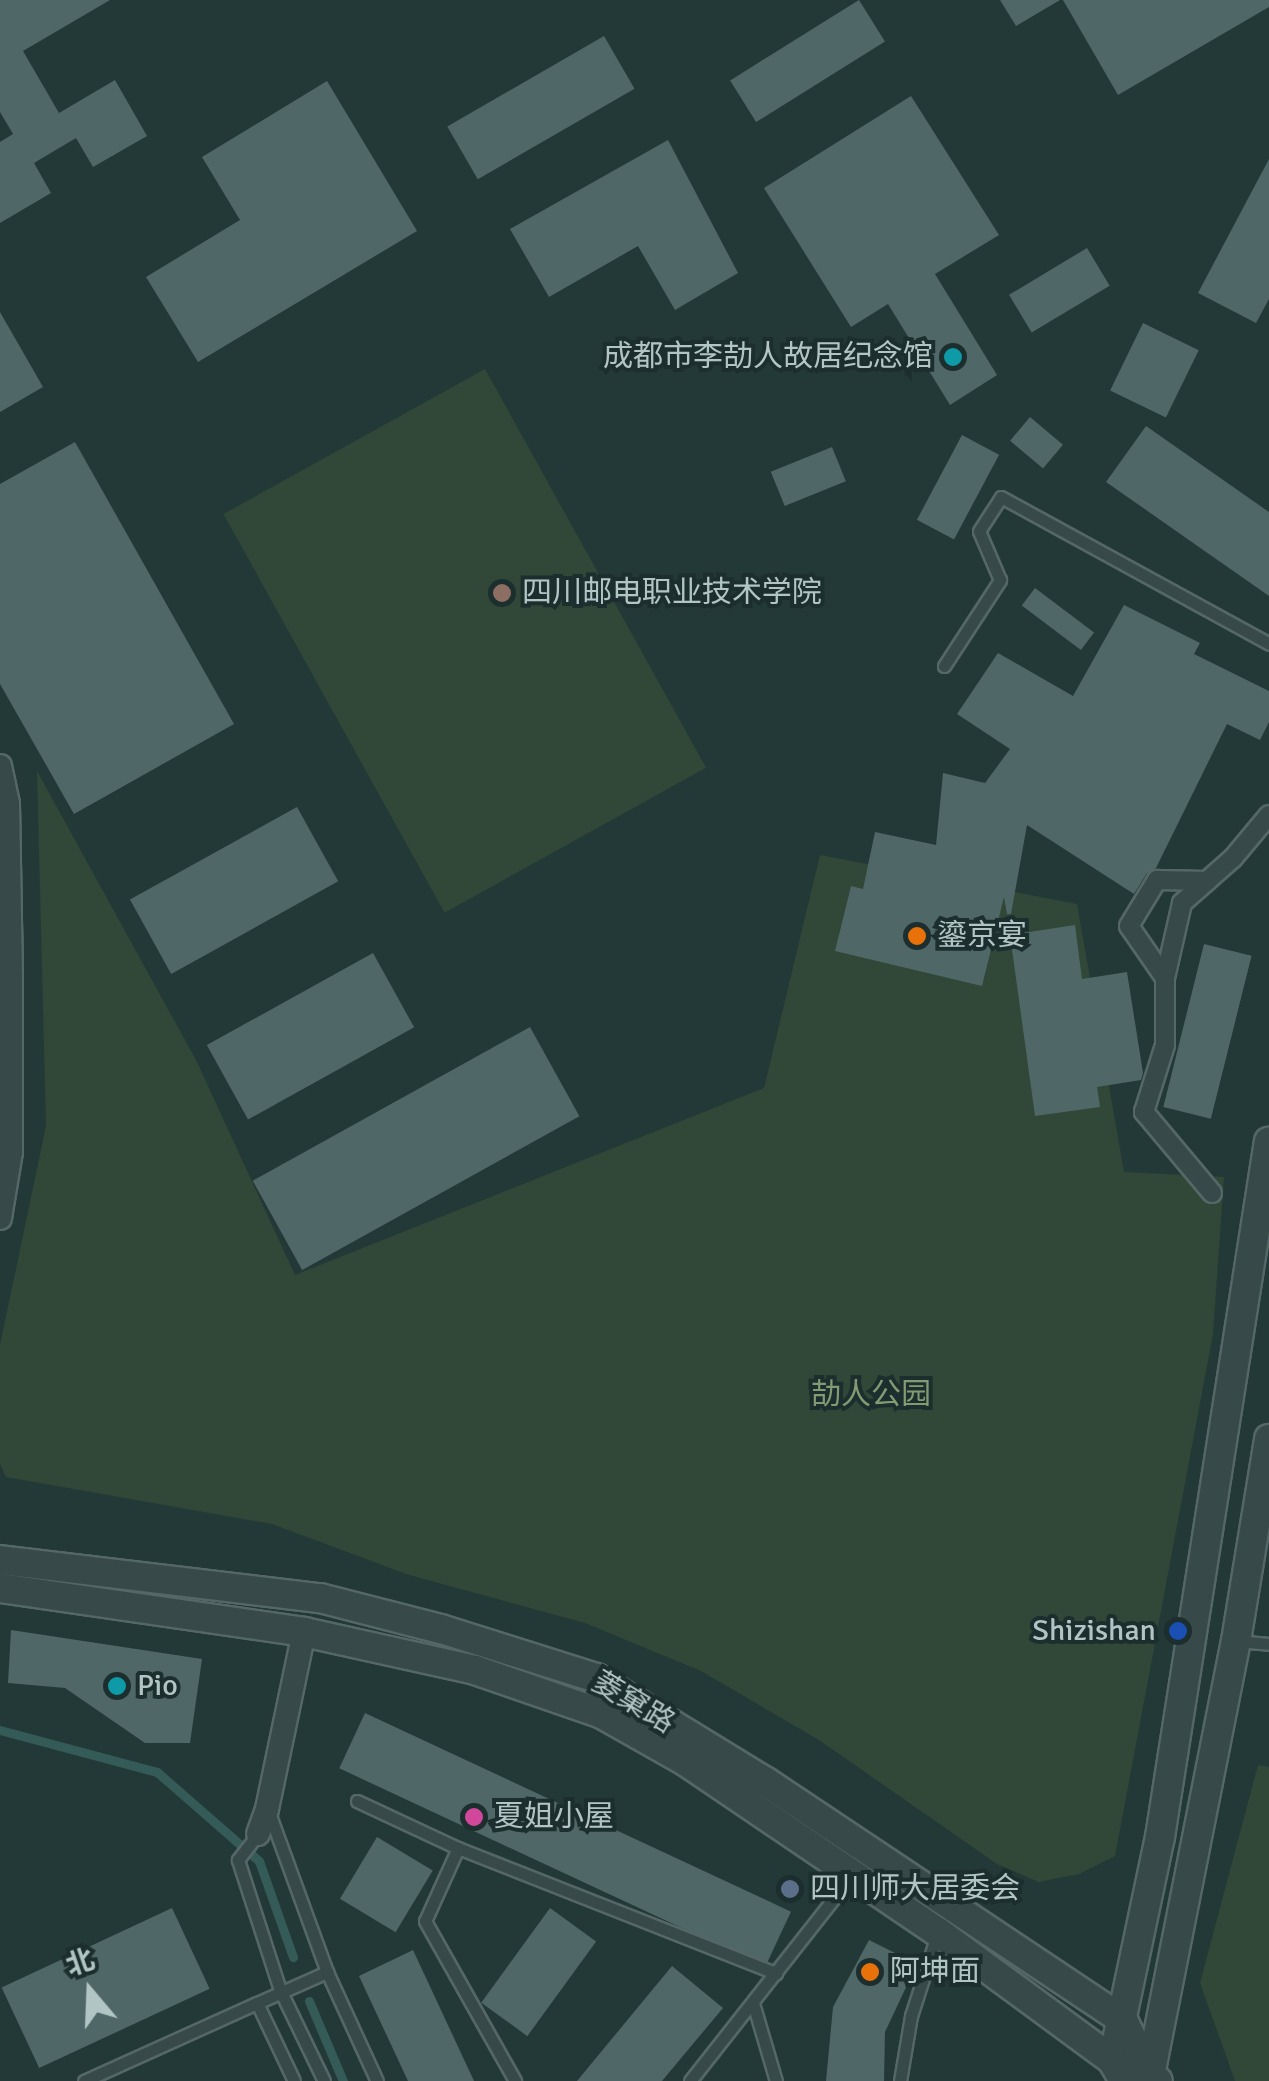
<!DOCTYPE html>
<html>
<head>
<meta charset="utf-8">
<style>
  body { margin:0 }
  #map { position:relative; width:1269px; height:2081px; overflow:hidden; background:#233937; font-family:Signika,"Noto Sans SC",sans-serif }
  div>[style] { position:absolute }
  .green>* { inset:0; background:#314737; transform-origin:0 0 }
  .stream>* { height:9px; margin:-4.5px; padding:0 4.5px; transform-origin:4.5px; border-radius:4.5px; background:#355b58 }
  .building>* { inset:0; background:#4f6766; transform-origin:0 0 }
  .roads { filter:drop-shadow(2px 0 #556766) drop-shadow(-2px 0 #556766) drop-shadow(0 2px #556766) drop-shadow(0 -2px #556766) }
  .service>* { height:11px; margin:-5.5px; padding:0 5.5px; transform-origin:5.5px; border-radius:5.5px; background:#374948 }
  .pedestrian>* { height:18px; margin:-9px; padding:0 9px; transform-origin:9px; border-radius:9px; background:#374948 }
  .minor>* { height:22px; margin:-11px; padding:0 11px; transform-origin:11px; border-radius:11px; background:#374948 }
  .tertiary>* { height:28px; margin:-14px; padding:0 14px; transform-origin:14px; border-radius:14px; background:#374948 }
  .dots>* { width:28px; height:28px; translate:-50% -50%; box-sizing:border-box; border:5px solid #1c2e2d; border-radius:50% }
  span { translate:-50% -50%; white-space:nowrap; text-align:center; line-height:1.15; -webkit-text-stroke:8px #1c2e2d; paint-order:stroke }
  .poi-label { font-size:30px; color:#b2c5c5 }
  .right { translate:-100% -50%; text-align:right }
  .left { translate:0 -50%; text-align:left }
  .park-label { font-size:30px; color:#839a72 }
  .street-label { font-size:30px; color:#b2c5c5 }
  .north { position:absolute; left:40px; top:1941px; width:100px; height:100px; -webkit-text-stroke:8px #1c2e2d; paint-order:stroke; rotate:341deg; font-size:28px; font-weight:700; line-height:40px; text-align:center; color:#b2c5c5 }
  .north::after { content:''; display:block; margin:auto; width:35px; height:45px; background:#b2c5c5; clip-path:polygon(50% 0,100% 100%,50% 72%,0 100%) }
</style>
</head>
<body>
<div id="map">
  <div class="green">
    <i style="left:485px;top:369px;width:456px;height:299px;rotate:61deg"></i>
    <i style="clip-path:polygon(37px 771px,197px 1062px,295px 1275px,764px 1088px,820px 855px,1077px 904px,1124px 1172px,1224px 1177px,1213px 1334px,1115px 1856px,1079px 1874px,1039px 1882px,997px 1864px,819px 1740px,701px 1671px,585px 1623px,406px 1574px,272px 1524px,6px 1477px,0 1464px,0 1345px,46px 1126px)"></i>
    <i style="clip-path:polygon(1258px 1765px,1269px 1767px,1269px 2081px,1235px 2081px,1200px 1983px)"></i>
  </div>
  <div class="stream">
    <i style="left:0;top:1730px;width:163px;rotate:15deg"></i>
    <i style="left:157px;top:1772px;width:135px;rotate:41.1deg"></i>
    <i style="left:259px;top:1861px;width:102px;rotate:70.5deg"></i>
    <i style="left:309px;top:2001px;width:87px;rotate:67deg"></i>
  </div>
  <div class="building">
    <i style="clip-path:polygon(0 0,110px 0,23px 51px,59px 113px,115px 80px,147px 136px,93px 167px,76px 138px,34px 163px,51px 193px,0 223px,0 142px,13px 134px,0 112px)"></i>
    <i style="left:859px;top:0;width:49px;height:152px;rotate:58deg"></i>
    <i style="clip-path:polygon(1000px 0,1060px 0,1016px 26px)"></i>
    <i style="clip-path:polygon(1063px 0,1269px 0,1269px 7px,1118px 95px)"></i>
    <i style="left:604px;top:36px;width:61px;height:181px;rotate:60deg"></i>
    <i style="clip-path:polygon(327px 81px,417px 231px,198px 362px,146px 277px,240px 220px,202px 157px)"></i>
    <i style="clip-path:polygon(911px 96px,999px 235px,935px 274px,997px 375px,950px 405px,888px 304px,851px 327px,764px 188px)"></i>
    <i style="clip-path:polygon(668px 140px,738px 273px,675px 310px,638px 246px,549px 297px,510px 229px)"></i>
    <i style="clip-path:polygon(1269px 159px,1269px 299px,1256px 323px,1198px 293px)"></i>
    <i style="left:1087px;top:248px;width:44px;height:91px;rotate:59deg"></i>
    <i style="clip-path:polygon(0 312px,43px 387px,0 412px)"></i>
    <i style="left:1143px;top:323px;width:62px;height:75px;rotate:26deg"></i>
    <i style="left:1030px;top:417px;width:43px;height:31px;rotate:40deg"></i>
    <i style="clip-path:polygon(1146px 426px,1269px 512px,1269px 596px,1106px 482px)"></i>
    <i style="left:962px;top:435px;width:42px;height:96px;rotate:28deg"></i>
    <i style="clip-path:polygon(75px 442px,234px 724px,74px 814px,0 684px,0 484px)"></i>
    <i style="left:832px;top:447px;width:37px;height:66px;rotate:68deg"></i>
    <i style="left:1035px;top:588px;width:74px;height:22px;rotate:37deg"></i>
    <i style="clip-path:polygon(1124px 605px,1200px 643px,1194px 654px,1269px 691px,1269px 722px,1260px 740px,1227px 724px,1156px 868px,1147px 873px,1134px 894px,1027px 825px,1011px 914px,1007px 914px,1004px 897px,982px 986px,835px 951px,851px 886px,863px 889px,875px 832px,936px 845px,943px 773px,985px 783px,1010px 749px,957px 714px,998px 653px,1073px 696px)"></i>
    <i style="left:297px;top:807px;width:85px;height:191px;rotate:61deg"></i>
    <i style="clip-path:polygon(1075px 925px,1082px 979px,1127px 972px,1143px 1073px,1141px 1080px,1097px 1087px,1100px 1107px,1035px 1116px,1010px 935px)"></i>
    <i style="left:1204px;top:944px;width:49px;height:168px;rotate:14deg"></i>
    <i style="left:373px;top:953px;width:85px;height:190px;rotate:61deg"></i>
    <i style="left:530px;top:1027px;width:102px;height:317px;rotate:61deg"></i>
    <i style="clip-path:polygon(11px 1630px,202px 1659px,190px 1743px,145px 1743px,65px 1688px,8px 1683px)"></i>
    <i style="left:365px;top:1713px;width:470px;height:61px;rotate:25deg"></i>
    <i style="left:377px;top:1837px;width:65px;height:72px;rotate:31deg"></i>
    <i style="left:172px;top:1908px;width:89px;height:188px;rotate:65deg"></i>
    <i style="left:550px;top:1908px;width:57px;height:117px;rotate:36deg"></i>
    <i style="clip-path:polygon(869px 1940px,917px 1964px,885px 2032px,884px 2081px,826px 2081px,833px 2007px)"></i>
    <i style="clip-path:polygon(413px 1950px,474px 2081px,408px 2081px,359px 1976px)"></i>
    <i style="clip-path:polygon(672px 1966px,723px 2008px,662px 2081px,577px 2081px)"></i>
  </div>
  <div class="roads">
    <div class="service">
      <i style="left:944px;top:666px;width:103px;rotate:-56.9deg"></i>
      <i style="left:1000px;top:580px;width:53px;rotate:-113.2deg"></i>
      <i style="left:979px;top:531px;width:40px;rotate:-57.1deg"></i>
      <i style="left:1001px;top:497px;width:306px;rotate:28.7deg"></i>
      <i style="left:1236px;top:1641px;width:33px;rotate:5deg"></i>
      <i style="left:357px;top:1801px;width:111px;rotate:25deg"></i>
      <i style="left:458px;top:1848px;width:342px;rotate:21.5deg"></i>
      <i style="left:258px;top:1834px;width:33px;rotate:128deg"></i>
      <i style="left:238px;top:1860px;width:137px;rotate:72.1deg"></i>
      <i style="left:280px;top:1990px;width:101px;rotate:64.2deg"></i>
      <i style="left:458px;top:1848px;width:80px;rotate:114.3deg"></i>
      <i style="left:425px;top:1921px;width:184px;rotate:60.6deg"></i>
      <i style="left:327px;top:1972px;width:120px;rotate:65.4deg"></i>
      <i style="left:257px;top:2003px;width:77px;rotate:-23.9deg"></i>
      <i style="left:327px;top:1972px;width:169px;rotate:-110deg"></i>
      <i style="left:753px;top:2003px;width:81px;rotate:73.6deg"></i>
      <i style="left:84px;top:2081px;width:190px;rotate:-24.3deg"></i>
      <i style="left:257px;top:2003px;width:86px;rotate:64.6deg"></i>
      <i style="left:690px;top:2081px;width:262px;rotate:-51.8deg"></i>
      <i style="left:900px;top:2081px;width:66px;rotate:-80.4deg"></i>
      <i style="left:911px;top:2016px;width:88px;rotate:-72.2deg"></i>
    </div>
    <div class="pedestrian">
      <i style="left:1165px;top:978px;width:63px;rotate:-124.7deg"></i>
      <i style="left:1129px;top:926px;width:54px;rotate:-58.7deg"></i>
      <i style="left:1157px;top:880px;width:50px;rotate:1.1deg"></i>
      <i style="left:1212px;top:1193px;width:106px;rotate:-130deg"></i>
      <i style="left:1144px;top:1112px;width:70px;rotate:-72.6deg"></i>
      <i style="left:1165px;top:1045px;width:67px;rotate:-90deg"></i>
      <i style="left:1165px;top:978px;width:77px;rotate:-77.2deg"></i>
      <i style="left:1182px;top:903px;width:68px;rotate:-41.4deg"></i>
      <i style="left:1233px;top:858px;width:56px;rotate:-50.1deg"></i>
    </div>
    <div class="minor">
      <i style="left:0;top:766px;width:39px;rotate:78deg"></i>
      <i style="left:8px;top:804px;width:175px;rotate:89deg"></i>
      <i style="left:11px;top:979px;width:173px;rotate:90deg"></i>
      <i style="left:11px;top:1152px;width:67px;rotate:99.5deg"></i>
      <i style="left:258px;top:1834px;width:27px;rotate:-70deg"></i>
      <i style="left:267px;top:1809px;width:181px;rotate:-78.2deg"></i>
    </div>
    <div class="tertiary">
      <i style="left:0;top:1560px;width:322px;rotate:6.8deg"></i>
      <i style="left:320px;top:1598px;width:125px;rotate:14.4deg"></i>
      <i style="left:441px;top:1629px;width:163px;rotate:17.5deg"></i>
      <i style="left:596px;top:1678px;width:199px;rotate:31.5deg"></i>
      <i style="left:766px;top:1782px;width:429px;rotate:33.7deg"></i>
      <i style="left:1123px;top:2020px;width:62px;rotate:64.3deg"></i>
      <i style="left:1150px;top:2076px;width:9px;rotate:32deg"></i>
      <i style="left:0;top:1588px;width:307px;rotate:8.2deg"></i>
      <i style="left:304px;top:1632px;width:175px;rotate:12.5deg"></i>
      <i style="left:475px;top:1670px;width:134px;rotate:19.1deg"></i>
      <i style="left:602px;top:1714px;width:95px;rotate:29.5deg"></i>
      <i style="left:685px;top:1761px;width:305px;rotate:34.1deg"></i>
      <i style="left:938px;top:1932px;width:216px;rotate:36.3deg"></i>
      <i style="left:1112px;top:2060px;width:24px;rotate:60deg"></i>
      <i style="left:1118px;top:2036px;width:203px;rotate:-78.1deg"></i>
      <i style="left:1160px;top:1837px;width:704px;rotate:-81.1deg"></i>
      <i style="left:1149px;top:2080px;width:448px;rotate:-78.8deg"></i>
      <i style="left:1236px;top:1641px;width:205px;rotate:-80.7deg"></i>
    </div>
  </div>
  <div class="dots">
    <i style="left:953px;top:357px;background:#0f9aa8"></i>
    <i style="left:502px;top:593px;background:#8d6e63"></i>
    <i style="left:917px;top:936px;background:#e8710a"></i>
    <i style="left:1178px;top:1631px;background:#1a4fb4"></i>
    <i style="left:117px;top:1686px;background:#0f9aa8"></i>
    <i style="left:474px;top:1817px;background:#d1479c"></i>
    <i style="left:790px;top:1889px;background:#5c6f8a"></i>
    <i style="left:870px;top:1972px;background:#e8710a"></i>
  </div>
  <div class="poi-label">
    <span class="right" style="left:933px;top:357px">成都市李劼人故居纪念馆</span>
    <span class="left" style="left:522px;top:593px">四川邮电职业技术学院</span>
    <span class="left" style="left:937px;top:936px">鎏京宴</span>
    <span class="right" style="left:1156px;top:1631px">Shizishan</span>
    <span class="left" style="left:137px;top:1686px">Pio</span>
    <span class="left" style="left:494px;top:1817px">夏姐小屋</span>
    <span class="left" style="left:810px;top:1889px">四川师大居委会</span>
    <span class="left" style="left:890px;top:1972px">阿坤面</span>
  </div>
  <div class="park-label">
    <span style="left:871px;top:1395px">劼人公园</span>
  </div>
  <div class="street-label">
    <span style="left:633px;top:1703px;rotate:31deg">菱窠路</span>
  </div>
  <div class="north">北</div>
</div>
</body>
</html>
